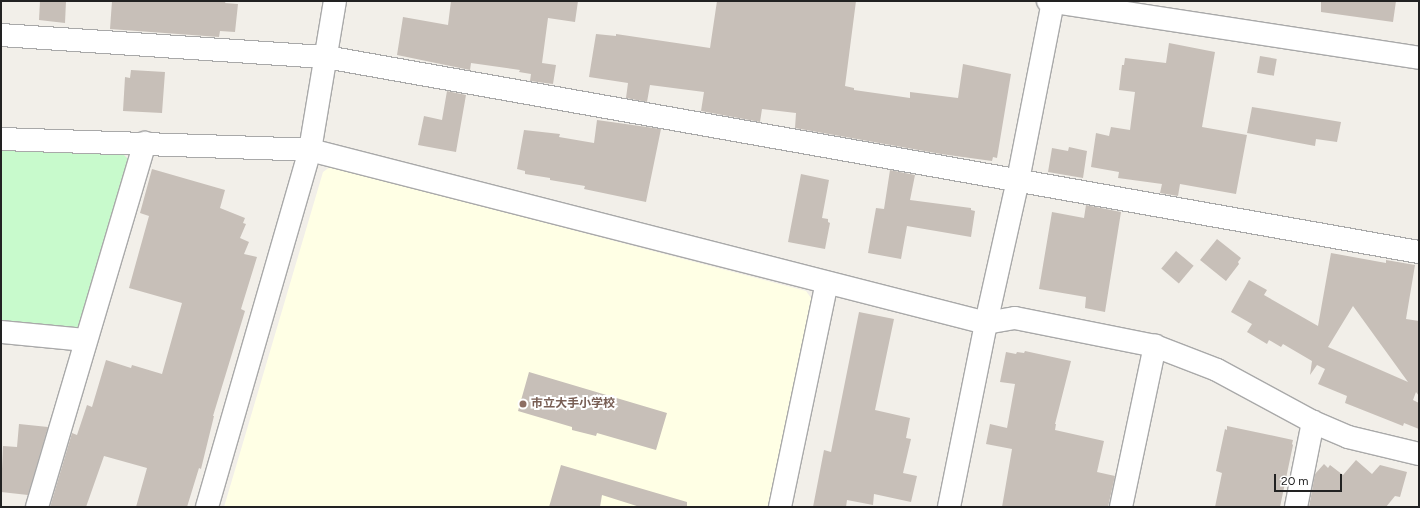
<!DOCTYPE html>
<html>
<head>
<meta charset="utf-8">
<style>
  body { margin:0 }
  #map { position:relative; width:1420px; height:508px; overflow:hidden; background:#f2efe9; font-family:Figtree,"Noto Sans JP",sans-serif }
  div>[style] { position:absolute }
  .education>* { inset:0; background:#ffffe5 }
  .park>* { inset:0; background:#c8facc }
  .building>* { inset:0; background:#c7bfb8; transform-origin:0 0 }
  .roads { filter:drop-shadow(1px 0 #a9a9a9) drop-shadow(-1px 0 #a9a9a9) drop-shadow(0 1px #a9a9a9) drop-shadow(0 -1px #a9a9a9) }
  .minor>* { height:22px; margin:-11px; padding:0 11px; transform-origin:11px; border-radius:11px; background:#fff }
  .tertiary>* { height:22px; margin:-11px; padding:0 11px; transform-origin:11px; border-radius:11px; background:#fff }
  .dots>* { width:11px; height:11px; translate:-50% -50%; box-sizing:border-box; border:2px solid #fff; border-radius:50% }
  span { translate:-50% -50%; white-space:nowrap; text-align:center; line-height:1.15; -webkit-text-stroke:4px #fff; paint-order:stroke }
  .education-label { font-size:12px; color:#785e54; font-weight:700 }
  .left { translate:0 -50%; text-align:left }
  .frame { position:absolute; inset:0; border:2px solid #222; pointer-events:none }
  .scale { position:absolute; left:1274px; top:474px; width:68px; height:18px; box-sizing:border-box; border:2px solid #222; border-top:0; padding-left:5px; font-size:12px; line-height:14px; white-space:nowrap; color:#222; -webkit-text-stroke:3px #fff; paint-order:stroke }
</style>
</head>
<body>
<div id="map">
  <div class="education">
    <i style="clip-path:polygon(330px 167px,806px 291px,814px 302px,771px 507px,224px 507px,323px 172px)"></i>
  </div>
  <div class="park">
    <i style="clip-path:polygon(1px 147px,123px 154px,130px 161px,82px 322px,75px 330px,1px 322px)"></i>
  </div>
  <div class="building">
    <i style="clip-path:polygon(40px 1px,66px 1px,65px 23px,39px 20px)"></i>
    <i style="clip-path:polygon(112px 1px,226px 1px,225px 3px,238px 4px,235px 32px,220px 31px,219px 37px,110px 29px)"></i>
    <i style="clip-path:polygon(451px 1px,578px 1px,575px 22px,548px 18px,542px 63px,556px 65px,553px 84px,530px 81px,531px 74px,519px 72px,520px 70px,471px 63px,470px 70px,397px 55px,403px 17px,448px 25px)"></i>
    <i style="clip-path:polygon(717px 1px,856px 1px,845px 86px,854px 88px,854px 90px,910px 98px,910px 92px,958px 98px,963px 64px,1011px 74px,997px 158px,993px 157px,992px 161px,941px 154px,795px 128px,796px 113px,762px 109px,760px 122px,701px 111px,704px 92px,650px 85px,647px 102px,626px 98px,628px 83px,589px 77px,596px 34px,616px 36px,616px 34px,710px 48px)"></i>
    <i style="clip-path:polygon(1321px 1px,1396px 1px,1393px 22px,1321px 12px)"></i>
    <i style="clip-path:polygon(1169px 43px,1215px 52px,1202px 127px,1247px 135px,1236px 194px,1180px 184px,1178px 196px,1160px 193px,1162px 184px,1118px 178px,1119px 172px,1091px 167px,1096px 133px,1109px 136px,1111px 127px,1130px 130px,1135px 92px,1119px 90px,1122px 65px,1124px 65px,1125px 58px,1166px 63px)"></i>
    <i style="left:1260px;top:56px;width:17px;height:17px;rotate:10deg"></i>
    <i style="clip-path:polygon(131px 70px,165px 72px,162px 113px,123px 111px,125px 77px,130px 78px)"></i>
    <i style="clip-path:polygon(447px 91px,466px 95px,456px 152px,418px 145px,424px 116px,442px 120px)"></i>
    <i style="clip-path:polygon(1252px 107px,1341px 122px,1337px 142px,1316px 139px,1315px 146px,1247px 133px)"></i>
    <i style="clip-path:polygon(597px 120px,661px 129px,646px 202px,584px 189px,585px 186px,550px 180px,550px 178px,525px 174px,525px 171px,517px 169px,524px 130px,560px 134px,559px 137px,594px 143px)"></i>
    <i style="clip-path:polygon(1069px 147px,1087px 151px,1083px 178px,1048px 172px,1052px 148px,1068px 151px)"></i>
    <i style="clip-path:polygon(152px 169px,225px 190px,220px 208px,245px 218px,243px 223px,246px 224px,240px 238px,249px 242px,244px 254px,257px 257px,241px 309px,245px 311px,213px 416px,214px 416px,201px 469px,199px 468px,187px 507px,136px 507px,147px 468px,104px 456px,86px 507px,50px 507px,72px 433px,77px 435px,87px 405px,92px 407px,106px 360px,131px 368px,132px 365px,162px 374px,182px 303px,129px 288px,149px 216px,140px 213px)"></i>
    <i style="clip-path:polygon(890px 170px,915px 175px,910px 200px,971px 208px,971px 210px,975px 211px,971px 237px,907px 226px,901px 259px,868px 253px,876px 208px,884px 209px)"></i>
    <i style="clip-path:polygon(801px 174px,829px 180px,822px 218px,828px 219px,828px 222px,830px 223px,825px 249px,788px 242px)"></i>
    <i style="clip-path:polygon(1086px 205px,1121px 212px,1105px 312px,1085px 308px,1086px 297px,1039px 289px,1052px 212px,1084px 218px)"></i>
    <i style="clip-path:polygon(1217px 239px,1241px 258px,1238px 262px,1239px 264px,1226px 281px,1200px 260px)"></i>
    <i style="left:1176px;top:251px;width:23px;height:23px;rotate:40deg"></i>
    <i style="clip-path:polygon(evenodd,1331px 253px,1386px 263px,1386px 260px,1415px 265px,1406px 319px,1419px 321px,1419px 396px,1416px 392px,1413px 400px,1419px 403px,1419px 429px,1404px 423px,1403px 426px,1345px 403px,1347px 396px,1318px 384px,1325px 369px,1317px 365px,1310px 375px,1312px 361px,1283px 344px,1281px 347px,1269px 340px,1267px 344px,1247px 332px,1252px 324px,1231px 312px,1249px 280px,1267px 290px,1264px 295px,1318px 326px,1331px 253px,1353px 306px,1408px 382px,1328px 347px,1353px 306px)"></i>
    <i style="clip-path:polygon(859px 312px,894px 319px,875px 410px,910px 418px,906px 438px,911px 439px,903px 473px,917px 476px,911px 502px,874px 494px,873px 505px,847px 500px,846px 507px,813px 507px,824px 450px,831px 452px)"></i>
    <i style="clip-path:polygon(1025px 351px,1071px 361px,1055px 424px,1056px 424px,1055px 430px,1104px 441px,1097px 472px,1115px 476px,1108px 507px,1002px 507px,1012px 449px,986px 444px,990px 424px,1007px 428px,1015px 384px,1000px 382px,1006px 352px,1016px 354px,1017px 352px,1024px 353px)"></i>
    <i style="clip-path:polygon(529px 372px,667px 413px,656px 450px,597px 433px,596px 436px,572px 430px,572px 427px,518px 411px)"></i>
    <i style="clip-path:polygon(19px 424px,48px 427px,28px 495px,1px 492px,3px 446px,17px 447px)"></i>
    <i style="clip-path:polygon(1227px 426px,1293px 440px,1292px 444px,1293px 445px,1280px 507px,1215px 507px,1222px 473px,1216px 471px,1225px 429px,1227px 430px)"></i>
    <i style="clip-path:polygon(1356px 460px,1372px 474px,1380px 465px,1407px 472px,1400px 497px,1395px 496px,1386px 507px,1309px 507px,1315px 474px,1324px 464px,1328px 468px,1330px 465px,1343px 475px)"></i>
    <i style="clip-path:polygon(561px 465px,687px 502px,687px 507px,640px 507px,602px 495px,600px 507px,549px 507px)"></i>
  </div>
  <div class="roads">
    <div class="minor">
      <i style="left:1px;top:35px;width:326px;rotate:3.9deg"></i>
      <i style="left:326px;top:57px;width:1110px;rotate:10.12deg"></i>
      <i style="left:1px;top:332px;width:84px;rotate:5.4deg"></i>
      <i style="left:37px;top:507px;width:380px;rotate:-73.5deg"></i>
      <i style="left:780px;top:507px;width:229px;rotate:-78.2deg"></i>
      <i style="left:1121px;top:507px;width:165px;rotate:-78.1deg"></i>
      <i style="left:1296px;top:507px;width:87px;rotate:-78.7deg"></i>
    </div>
    <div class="tertiary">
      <i style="left:1048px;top:1px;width:375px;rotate:8.7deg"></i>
      <i style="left:1px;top:139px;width:309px;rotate:2deg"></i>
      <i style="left:310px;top:150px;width:698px;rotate:14.35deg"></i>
      <i style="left:986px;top:323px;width:29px;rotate:-10deg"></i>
      <i style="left:1015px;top:318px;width:143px;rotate:11.3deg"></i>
      <i style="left:1155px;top:346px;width:66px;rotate:21.2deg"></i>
      <i style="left:1217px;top:370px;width:109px;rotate:28.4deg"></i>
      <i style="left:1313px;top:422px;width:38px;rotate:23deg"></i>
      <i style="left:1348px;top:437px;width:73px;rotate:13.5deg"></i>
      <i style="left:207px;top:507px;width:372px;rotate:-73.9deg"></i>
      <i style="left:310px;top:150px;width:151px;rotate:-80.5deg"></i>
      <i style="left:949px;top:507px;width:188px;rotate:-78.6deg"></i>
      <i style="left:986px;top:323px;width:147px;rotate:-77.4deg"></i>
      <i style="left:1018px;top:180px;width:182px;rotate:-78.9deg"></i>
    </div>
  </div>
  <div class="dots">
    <i style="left:523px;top:404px;background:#8d6e63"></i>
  </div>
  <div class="education-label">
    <span class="left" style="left:531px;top:404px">市立大手小学校</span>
  </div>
  <div class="frame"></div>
  <div class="scale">20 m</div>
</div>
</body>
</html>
